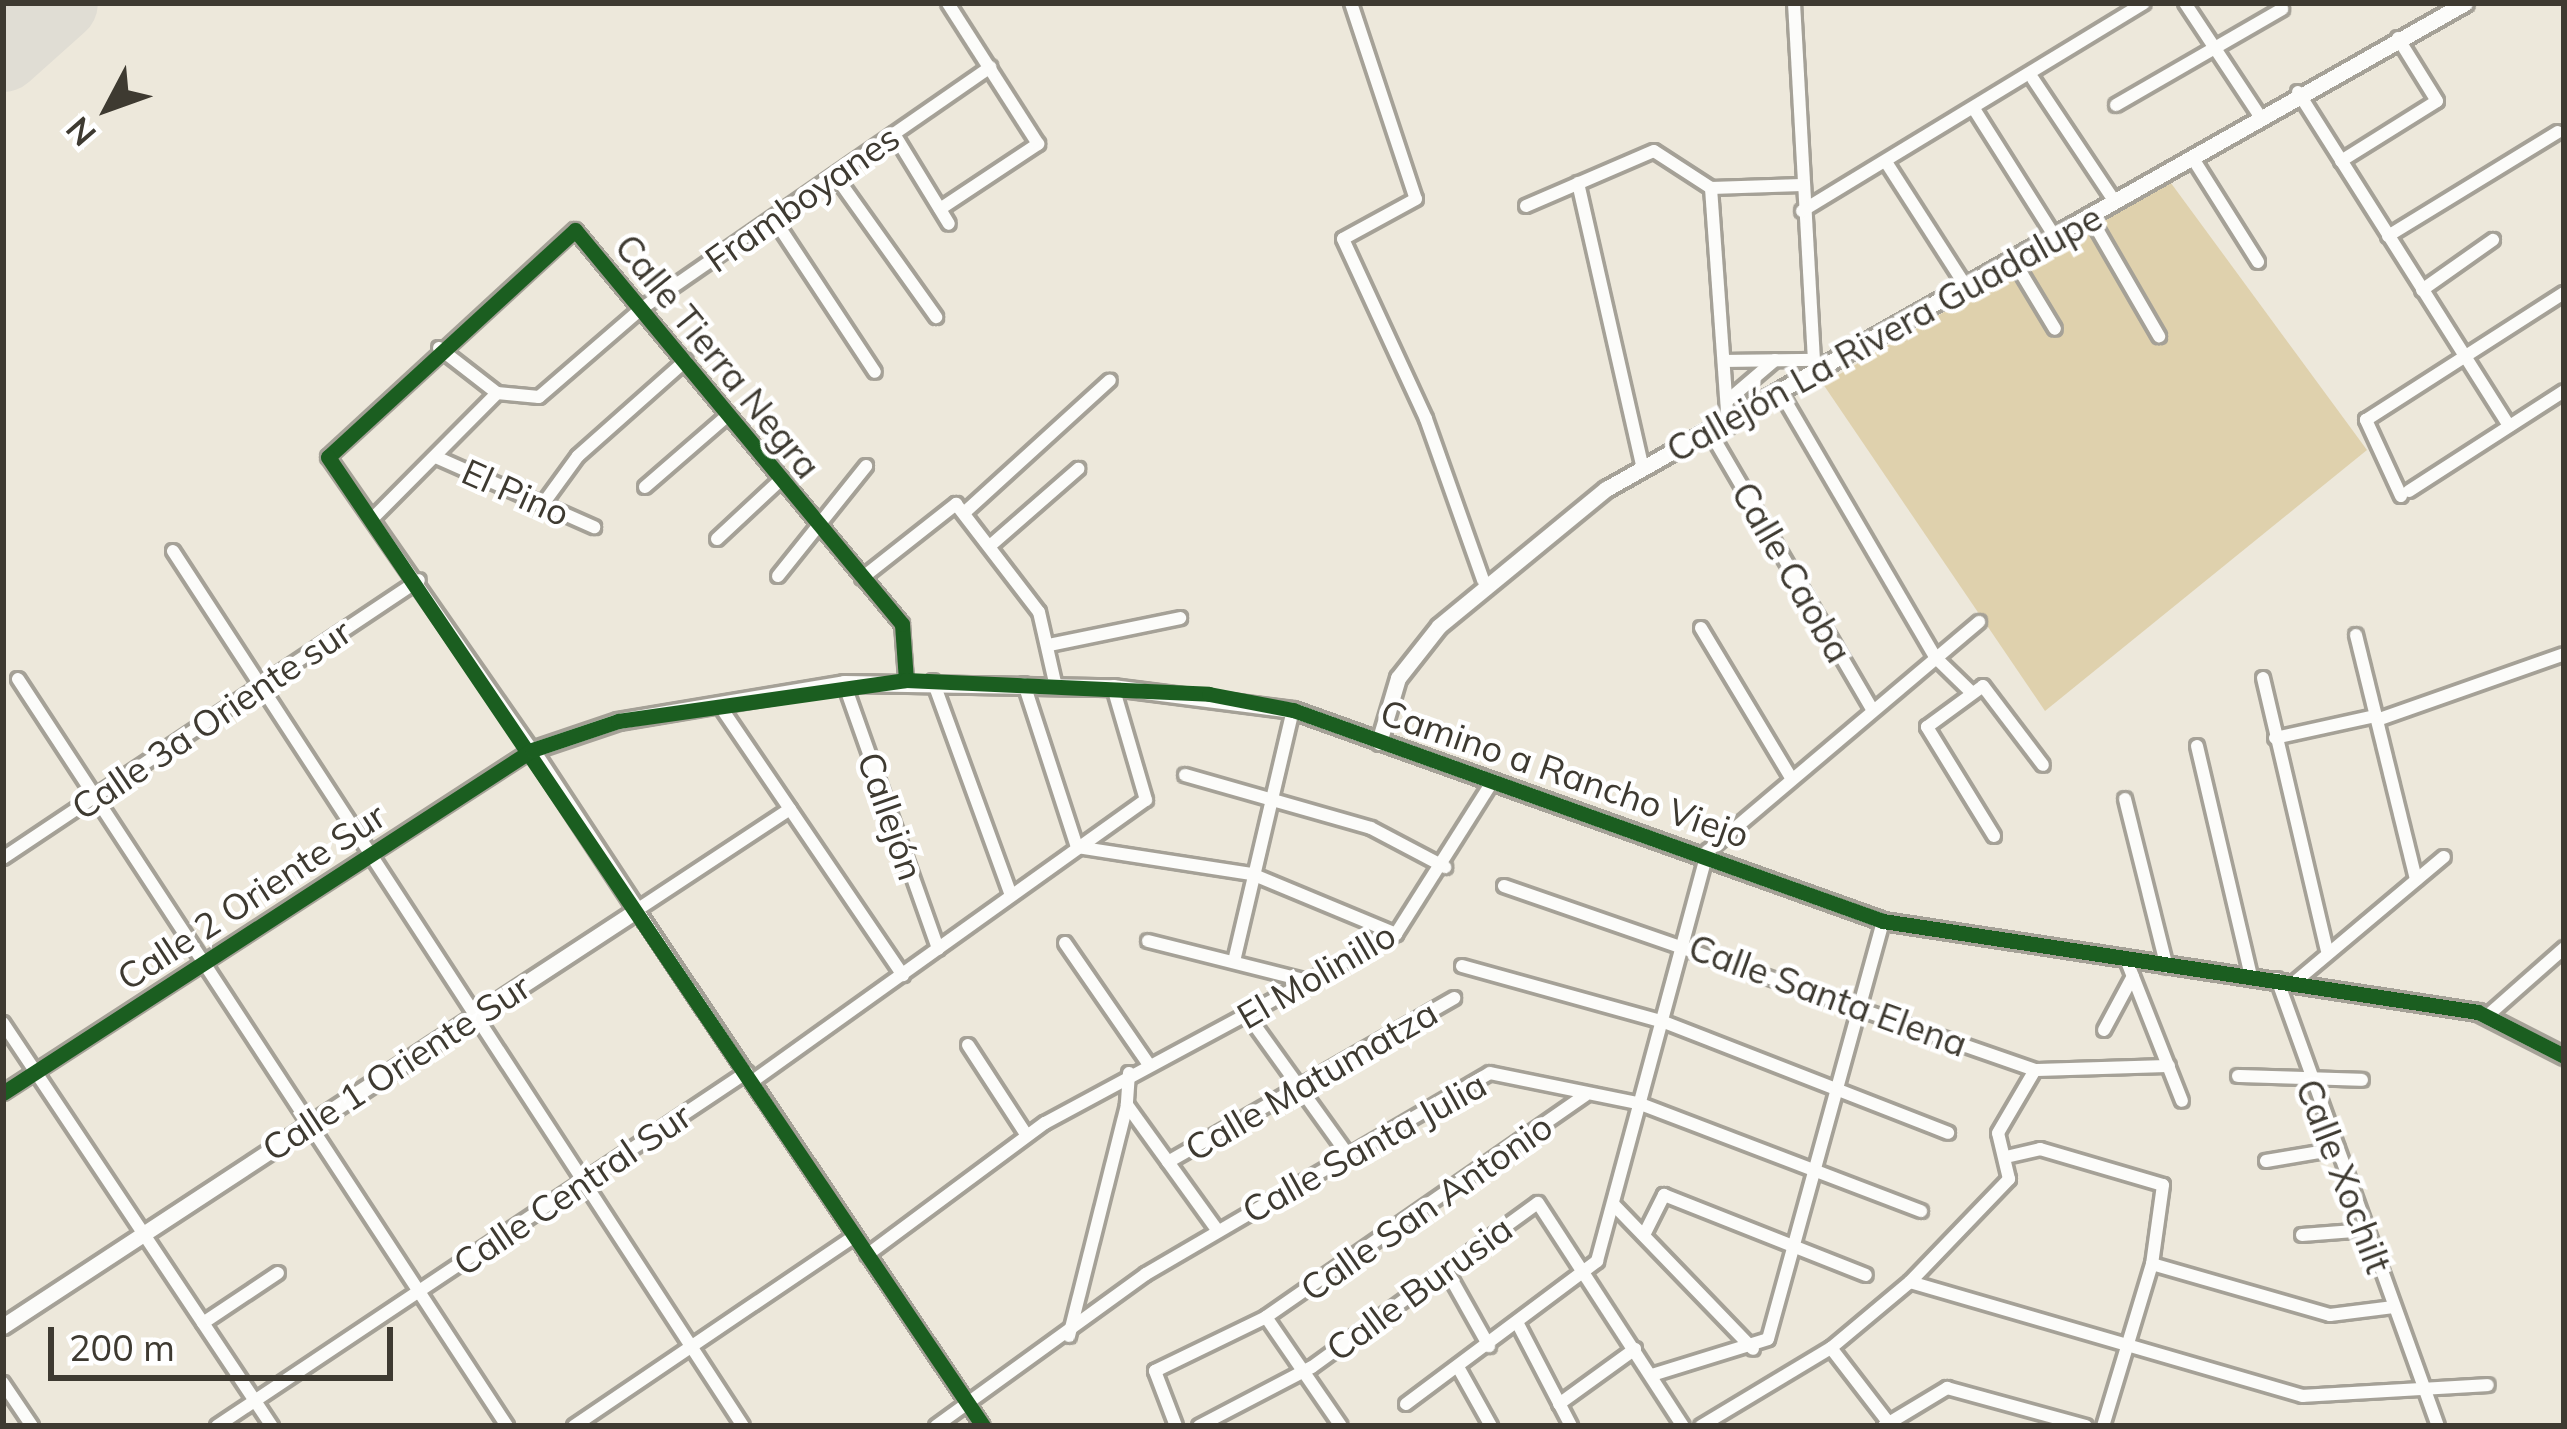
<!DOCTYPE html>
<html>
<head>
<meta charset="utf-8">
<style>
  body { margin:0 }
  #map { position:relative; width:2567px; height:1429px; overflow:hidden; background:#ede8db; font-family:Mulish,sans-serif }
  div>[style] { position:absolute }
  .green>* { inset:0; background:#dfd1ad }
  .runway>* { height:78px; margin:-39px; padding:0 39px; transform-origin:39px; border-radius:39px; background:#e0ddd4 }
  .roads { filter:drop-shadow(3px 0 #a5a197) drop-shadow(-3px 0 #a5a197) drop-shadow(0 3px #a5a197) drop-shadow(0 -3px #a5a197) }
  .minor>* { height:12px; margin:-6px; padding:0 6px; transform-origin:6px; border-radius:6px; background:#fcfcfa }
  .tertiary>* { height:15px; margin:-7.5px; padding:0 7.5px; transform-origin:7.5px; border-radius:7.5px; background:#fcfcfa }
  .cycleway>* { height:15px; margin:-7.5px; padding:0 7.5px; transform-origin:7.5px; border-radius:7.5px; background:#1b5e20 }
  span { translate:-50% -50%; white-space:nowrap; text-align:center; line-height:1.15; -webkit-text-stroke:9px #fff; paint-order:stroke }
  .street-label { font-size:36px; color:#3e3a31 }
  .frame { position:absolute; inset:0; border:6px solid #3e3a31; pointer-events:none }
  .north { position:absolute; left:48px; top:48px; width:120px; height:120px; -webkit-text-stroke:9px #fff; paint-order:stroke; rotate:229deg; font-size:33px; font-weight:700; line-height:48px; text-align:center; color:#3e3a31 }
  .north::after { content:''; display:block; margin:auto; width:42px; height:54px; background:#3e3a31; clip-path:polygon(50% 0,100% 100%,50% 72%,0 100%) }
  .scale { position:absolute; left:48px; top:1327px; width:345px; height:54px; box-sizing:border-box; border:6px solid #3e3a31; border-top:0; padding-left:15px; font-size:36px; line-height:42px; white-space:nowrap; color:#3e3a31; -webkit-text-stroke:9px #fff; paint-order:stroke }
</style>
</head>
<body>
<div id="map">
  <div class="green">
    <i style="clip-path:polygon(2168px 179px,2367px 450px,2045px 711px,1823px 384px)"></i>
  </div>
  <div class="runway">
    <i style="left:3px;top:53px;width:75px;rotate:-41.8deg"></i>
  </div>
  <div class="roads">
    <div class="minor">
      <i style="left:1351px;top:3px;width:206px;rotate:71.7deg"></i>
      <i style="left:1416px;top:199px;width:83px;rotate:151.3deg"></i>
      <i style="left:1343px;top:239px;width:198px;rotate:65.2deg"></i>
      <i style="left:1426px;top:419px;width:171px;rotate:70.5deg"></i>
      <i style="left:1794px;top:3px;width:372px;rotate:86.8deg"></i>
      <i style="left:2185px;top:3px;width:134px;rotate:56.5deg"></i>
      <i style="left:2033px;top:79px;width:148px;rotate:56.3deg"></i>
      <i style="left:2298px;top:92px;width:395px;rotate:57.7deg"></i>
      <i style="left:2116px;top:105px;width:192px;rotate:-30deg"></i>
      <i style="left:1976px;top:112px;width:148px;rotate:57.7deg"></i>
      <i style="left:894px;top:134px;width:105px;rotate:58.6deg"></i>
      <i style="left:2192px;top:157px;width:124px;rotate:57.8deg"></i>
      <i style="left:2341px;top:161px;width:113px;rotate:-32deg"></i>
      <i style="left:2437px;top:101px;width:74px;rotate:-121.8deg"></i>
      <i style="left:1888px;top:165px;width:146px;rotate:57.3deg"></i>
      <i style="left:837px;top:178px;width:171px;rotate:54.5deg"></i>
      <i style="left:1578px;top:183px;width:292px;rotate:77.2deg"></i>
      <i style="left:1711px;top:188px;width:240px;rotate:85.9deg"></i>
      <i style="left:1526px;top:206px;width:139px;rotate:-23.3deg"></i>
      <i style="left:1654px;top:151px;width:68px;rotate:33deg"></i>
      <i style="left:1711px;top:188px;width:91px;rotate:-1.9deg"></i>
      <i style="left:940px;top:209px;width:118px;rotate:-33.6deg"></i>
      <i style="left:1038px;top:144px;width:167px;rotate:-122.6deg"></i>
      <i style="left:1802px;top:211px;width:400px;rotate:-31.3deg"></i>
      <i style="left:2090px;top:217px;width:138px;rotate:59.9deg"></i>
      <i style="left:774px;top:219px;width:183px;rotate:56.6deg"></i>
      <i style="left:2388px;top:236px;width:199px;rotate:-31.5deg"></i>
      <i style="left:2014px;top:261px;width:79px;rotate:58.9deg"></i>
      <i style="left:2422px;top:290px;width:87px;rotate:-35.2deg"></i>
      <i style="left:439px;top:348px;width:73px;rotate:37.8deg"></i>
      <i style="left:497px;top:393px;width:42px;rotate:5.4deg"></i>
      <i style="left:539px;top:397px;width:135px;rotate:-40.8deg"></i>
      <i style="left:641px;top:309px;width:425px;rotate:-34.7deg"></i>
      <i style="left:1727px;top:361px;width:87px;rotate:-0.7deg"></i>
      <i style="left:1782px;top:395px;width:303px;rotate:59.7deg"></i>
      <i style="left:1935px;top:657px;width:49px;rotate:44.2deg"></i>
      <i style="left:1727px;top:401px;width:63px;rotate:-40.5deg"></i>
      <i style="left:1713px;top:437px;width:313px;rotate:59.7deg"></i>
      <i style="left:438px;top:458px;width:171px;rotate:23.9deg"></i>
      <i style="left:645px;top:487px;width:110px;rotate:-40.9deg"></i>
      <i style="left:2409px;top:491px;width:184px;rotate:-32.8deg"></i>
      <i style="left:2401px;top:496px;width:84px;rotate:-114.7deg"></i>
      <i style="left:2366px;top:420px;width:235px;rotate:-32.7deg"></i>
      <i style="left:543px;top:504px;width:59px;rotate:-53.9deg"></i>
      <i style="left:578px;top:456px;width:144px;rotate:-41.6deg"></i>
      <i style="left:964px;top:513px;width:197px;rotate:-42.3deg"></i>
      <i style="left:376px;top:515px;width:172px;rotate:-45.2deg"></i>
      <i style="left:717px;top:539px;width:82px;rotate:-43deg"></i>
      <i style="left:991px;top:545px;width:116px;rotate:-41.1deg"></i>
      <i style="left:173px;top:551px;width:1044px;rotate:56.92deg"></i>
      <i style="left:778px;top:576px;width:141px;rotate:-51.3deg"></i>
      <i style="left:862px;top:578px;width:120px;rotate:-38.2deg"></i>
      <i style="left:956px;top:504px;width:136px;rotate:52.5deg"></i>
      <i style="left:1039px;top:612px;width:77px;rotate:77.2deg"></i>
      <i style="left:1701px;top:628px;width:175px;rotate:59deg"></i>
      <i style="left:2356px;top:635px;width:252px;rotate:76.2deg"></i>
      <i style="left:1049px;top:645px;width:134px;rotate:-11.6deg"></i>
      <i style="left:2263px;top:678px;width:279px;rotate:76.8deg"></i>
      <i style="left:18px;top:679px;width:893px;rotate:56.79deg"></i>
      <i style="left:933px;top:681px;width:226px;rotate:70deg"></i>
      <i style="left:844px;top:683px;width:282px;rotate:70.5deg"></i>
      <i style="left:1024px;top:684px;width:171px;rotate:72deg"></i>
      <i style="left:722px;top:709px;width:322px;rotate:55.8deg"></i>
      <i style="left:2377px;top:720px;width:198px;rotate:-19.4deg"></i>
      <i style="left:2275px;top:738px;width:102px;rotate:-12.4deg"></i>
      <i style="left:2197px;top:746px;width:237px;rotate:76.8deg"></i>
      <i style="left:1185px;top:775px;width:193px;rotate:15.9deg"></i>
      <i style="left:1371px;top:828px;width:84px;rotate:27.8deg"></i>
      <i style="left:2125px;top:799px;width:173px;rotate:76deg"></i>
      <i style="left:790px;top:809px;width:183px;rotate:146.6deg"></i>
      <i style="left:637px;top:910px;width:621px;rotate:56.16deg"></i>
      <i style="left:1994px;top:836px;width:128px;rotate:-121.6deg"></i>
      <i style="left:1927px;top:727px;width:69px;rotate:-36.2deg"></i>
      <i style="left:1983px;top:686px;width:99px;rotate:52.8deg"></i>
      <i style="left:1077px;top:847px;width:177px;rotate:8.8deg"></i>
      <i style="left:1252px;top:874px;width:156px;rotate:22.6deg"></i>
      <i style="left:3px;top:858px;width:500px;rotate:-33.75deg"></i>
      <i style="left:1504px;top:886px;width:562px;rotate:19.11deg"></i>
      <i style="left:2035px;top:1070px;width:134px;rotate:-1.7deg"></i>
      <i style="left:1148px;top:941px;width:164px;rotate:14.1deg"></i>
      <i style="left:1065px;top:943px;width:145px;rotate:55.4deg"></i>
      <i style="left:1235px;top:957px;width:254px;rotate:-76.8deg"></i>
      <i style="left:2128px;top:964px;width:147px;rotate:68.5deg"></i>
      <i style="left:1462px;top:966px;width:210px;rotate:15.5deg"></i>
      <i style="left:1664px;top:1022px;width:305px;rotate:21.3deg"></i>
      <i style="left:2277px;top:979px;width:475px;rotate:70.2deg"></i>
      <i style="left:2296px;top:981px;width:193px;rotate:-40deg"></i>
      <i style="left:2487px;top:1016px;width:103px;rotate:-41.4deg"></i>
      <i style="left:1249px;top:1017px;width:170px;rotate:54.3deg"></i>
      <i style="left:3px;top:1023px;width:485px;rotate:56.3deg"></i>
      <i style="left:2104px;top:1030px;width:61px;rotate:-61.8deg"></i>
      <i style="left:968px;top:1045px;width:108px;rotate:57deg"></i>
      <i style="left:1129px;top:1073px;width:32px;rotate:94deg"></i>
      <i style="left:1127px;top:1105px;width:154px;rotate:54.2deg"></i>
      <i style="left:2238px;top:1076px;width:124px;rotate:1.8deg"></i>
      <i style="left:753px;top:1081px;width:483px;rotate:-35.6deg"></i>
      <i style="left:1146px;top:800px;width:118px;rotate:-106.3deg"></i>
      <i style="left:3px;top:1093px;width:630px;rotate:-32.96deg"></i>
      <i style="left:532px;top:750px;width:357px;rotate:-124.8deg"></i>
      <i style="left:328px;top:457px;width:335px;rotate:-42.6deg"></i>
      <i style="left:575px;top:230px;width:512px;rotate:50.31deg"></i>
      <i style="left:902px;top:624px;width:56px;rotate:85.9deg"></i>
      <i style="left:2006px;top:1157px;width:35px;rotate:-13deg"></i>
      <i style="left:2040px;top:1149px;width:128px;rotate:16.3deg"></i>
      <i style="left:2163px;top:1185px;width:80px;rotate:97.9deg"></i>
      <i style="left:2152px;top:1264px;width:169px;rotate:106.8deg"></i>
      <i style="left:2266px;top:1161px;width:73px;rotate:-9.5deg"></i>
      <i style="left:1168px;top:1162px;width:330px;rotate:-29.8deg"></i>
      <i style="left:1614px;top:1205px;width:200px;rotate:46deg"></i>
      <i style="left:1644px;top:1235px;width:45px;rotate:-63.4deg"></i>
      <i style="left:1664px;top:1195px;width:217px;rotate:21.6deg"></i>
      <i style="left:2302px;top:1235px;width:65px;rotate:-4.4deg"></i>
      <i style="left:867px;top:1255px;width:222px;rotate:-36.6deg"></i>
      <i style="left:1045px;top:1123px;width:399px;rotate:-28.3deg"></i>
      <i style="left:1396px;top:934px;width:174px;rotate:-57.7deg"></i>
      <i style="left:2152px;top:1264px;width:185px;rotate:16deg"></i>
      <i style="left:2330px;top:1315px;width:64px;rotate:-7.2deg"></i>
      <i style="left:1448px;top:1273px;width:84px;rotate:60.7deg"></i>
      <i style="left:1910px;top:1282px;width:143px;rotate:-46.1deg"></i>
      <i style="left:2009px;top:1179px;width:47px;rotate:-103.4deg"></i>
      <i style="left:1998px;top:1133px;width:73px;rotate:-59.6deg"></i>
      <i style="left:1266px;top:1317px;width:132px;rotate:55.5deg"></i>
      <i style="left:203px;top:1323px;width:90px;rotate:-33.7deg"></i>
      <i style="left:1519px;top:1326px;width:113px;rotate:62.5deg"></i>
      <i style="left:1069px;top:1336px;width:238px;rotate:-75.9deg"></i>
      <i style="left:1831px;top:1348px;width:98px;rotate:52.4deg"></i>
      <i style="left:1458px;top:1367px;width:68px;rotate:60.8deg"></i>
      <i style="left:1652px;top:1375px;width:121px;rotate:-17.2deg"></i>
      <i style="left:1768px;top:1339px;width:434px;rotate:-74.6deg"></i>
      <i style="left:3px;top:1383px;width:52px;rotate:56deg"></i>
      <i style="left:1406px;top:1404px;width:239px;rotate:-36.8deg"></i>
      <i style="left:1597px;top:1261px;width:425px;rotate:-74.9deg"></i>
      <i style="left:1708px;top:851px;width:355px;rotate:-40.2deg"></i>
      <i style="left:1559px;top:1404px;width:94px;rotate:-35.9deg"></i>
      <i style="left:217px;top:1426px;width:637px;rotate:-33.74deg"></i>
      <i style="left:574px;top:1426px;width:339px;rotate:-34.1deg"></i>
      <i style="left:936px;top:1426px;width:259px;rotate:-35.9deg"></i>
      <i style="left:1146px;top:1274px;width:398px;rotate:-30.3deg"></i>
      <i style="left:1490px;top:1073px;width:151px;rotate:11.5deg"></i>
      <i style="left:1638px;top:1103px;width:303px;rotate:20.9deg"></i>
      <i style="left:1176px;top:1426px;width:59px;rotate:-110.9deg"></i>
      <i style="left:1155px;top:1371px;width:123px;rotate:-25.9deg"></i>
      <i style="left:1266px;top:1317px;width:389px;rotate:-34.8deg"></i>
      <i style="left:1199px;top:1426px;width:127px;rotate:-27.6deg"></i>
      <i style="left:1312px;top:1367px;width:279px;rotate:-36deg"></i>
      <i style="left:1538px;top:1203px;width:266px;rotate:57deg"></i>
      <i style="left:1701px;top:1426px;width:152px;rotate:-31deg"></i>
      <i style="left:1831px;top:1348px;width:103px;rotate:-39.9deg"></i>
      <i style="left:1910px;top:1282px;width:409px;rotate:16.2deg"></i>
      <i style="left:2303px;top:1396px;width:185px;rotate:-3.4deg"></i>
      <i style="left:1884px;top:1426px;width:74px;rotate:-31.1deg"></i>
      <i style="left:1947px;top:1388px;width:144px;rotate:15.3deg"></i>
    </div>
    <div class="tertiary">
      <i style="left:1379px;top:742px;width:67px;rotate:-73.5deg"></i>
      <i style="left:1398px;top:678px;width:66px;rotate:-51.7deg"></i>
      <i style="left:1439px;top:626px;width:216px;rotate:-39.4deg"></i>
      <i style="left:1606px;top:489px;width:987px;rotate:-29.5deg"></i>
      <i style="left:3px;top:1326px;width:758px;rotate:-33.27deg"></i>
      <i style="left:637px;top:910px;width:191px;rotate:-123.3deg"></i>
      <i style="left:532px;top:750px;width:91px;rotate:-18.6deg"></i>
      <i style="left:618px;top:721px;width:229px;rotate:-9.5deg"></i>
      <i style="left:844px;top:683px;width:269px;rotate:0.9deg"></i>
      <i style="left:1113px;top:687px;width:181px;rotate:7.3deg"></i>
      <i style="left:1293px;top:710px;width:627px;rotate:19.68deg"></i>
      <i style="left:1883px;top:921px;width:602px;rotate:8.7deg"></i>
      <i style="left:2478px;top:1012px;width:97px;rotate:27.1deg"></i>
    </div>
  </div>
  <div class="cycleway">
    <i style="left:906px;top:680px;width:56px;rotate:-94.1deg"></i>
    <i style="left:902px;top:624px;width:512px;rotate:-129.69deg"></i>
    <i style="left:575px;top:230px;width:335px;rotate:137.4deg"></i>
    <i style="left:328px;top:457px;width:1170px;rotate:55.94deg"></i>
    <i style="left:3px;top:1093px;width:630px;rotate:-32.96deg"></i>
    <i style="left:532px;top:750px;width:91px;rotate:-18.6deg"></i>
    <i style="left:618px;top:721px;width:291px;rotate:-8.1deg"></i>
    <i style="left:906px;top:680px;width:303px;rotate:2.6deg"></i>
    <i style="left:1209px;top:694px;width:86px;rotate:10.8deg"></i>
    <i style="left:1293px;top:710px;width:627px;rotate:19.68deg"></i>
    <i style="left:1883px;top:921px;width:602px;rotate:8.7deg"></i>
    <i style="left:2478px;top:1012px;width:97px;rotate:27.1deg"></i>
  </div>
  <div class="street-label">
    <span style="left:802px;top:198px;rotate:-35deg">Framboyanes</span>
    <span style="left:1884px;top:333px;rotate:-29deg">Callejón La Rivera Guadalupe</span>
    <span style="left:718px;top:356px;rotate:51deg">Calle Tierra Negra</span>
    <span style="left:516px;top:492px;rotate:24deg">El Pino</span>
    <span style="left:1792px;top:572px;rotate:60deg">Calle Caoba</span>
    <span style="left:211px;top:719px;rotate:-34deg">Calle 3a Oriente sur</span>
    <span style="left:1565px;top:773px;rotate:19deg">Camino a Rancho Viejo</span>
    <span style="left:891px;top:816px;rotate:71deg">Callejón</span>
    <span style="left:251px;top:896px;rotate:-33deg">Calle 2 Oriente Sur</span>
    <span style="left:1316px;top:975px;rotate:-30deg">El Molinillo</span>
    <span style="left:1828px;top:995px;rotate:20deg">Calle Santa Elena</span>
    <span style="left:396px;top:1067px;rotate:-33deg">Calle 1 Oriente Sur</span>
    <span style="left:1311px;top:1080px;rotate:-30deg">Calle Matumatza</span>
    <span style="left:1364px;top:1147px;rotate:-29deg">Calle Santa Julia</span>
    <span style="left:2344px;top:1176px;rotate:69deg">Calle Xochilt</span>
    <span style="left:572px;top:1189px;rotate:-34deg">Calle Central Sur</span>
    <span style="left:1426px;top:1207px;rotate:-35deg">Calle San Antonio</span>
    <span style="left:1419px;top:1288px;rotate:-36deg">Calle Burusia</span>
  </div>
  <div class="frame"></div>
  <div class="north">N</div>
  <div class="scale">200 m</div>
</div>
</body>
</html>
